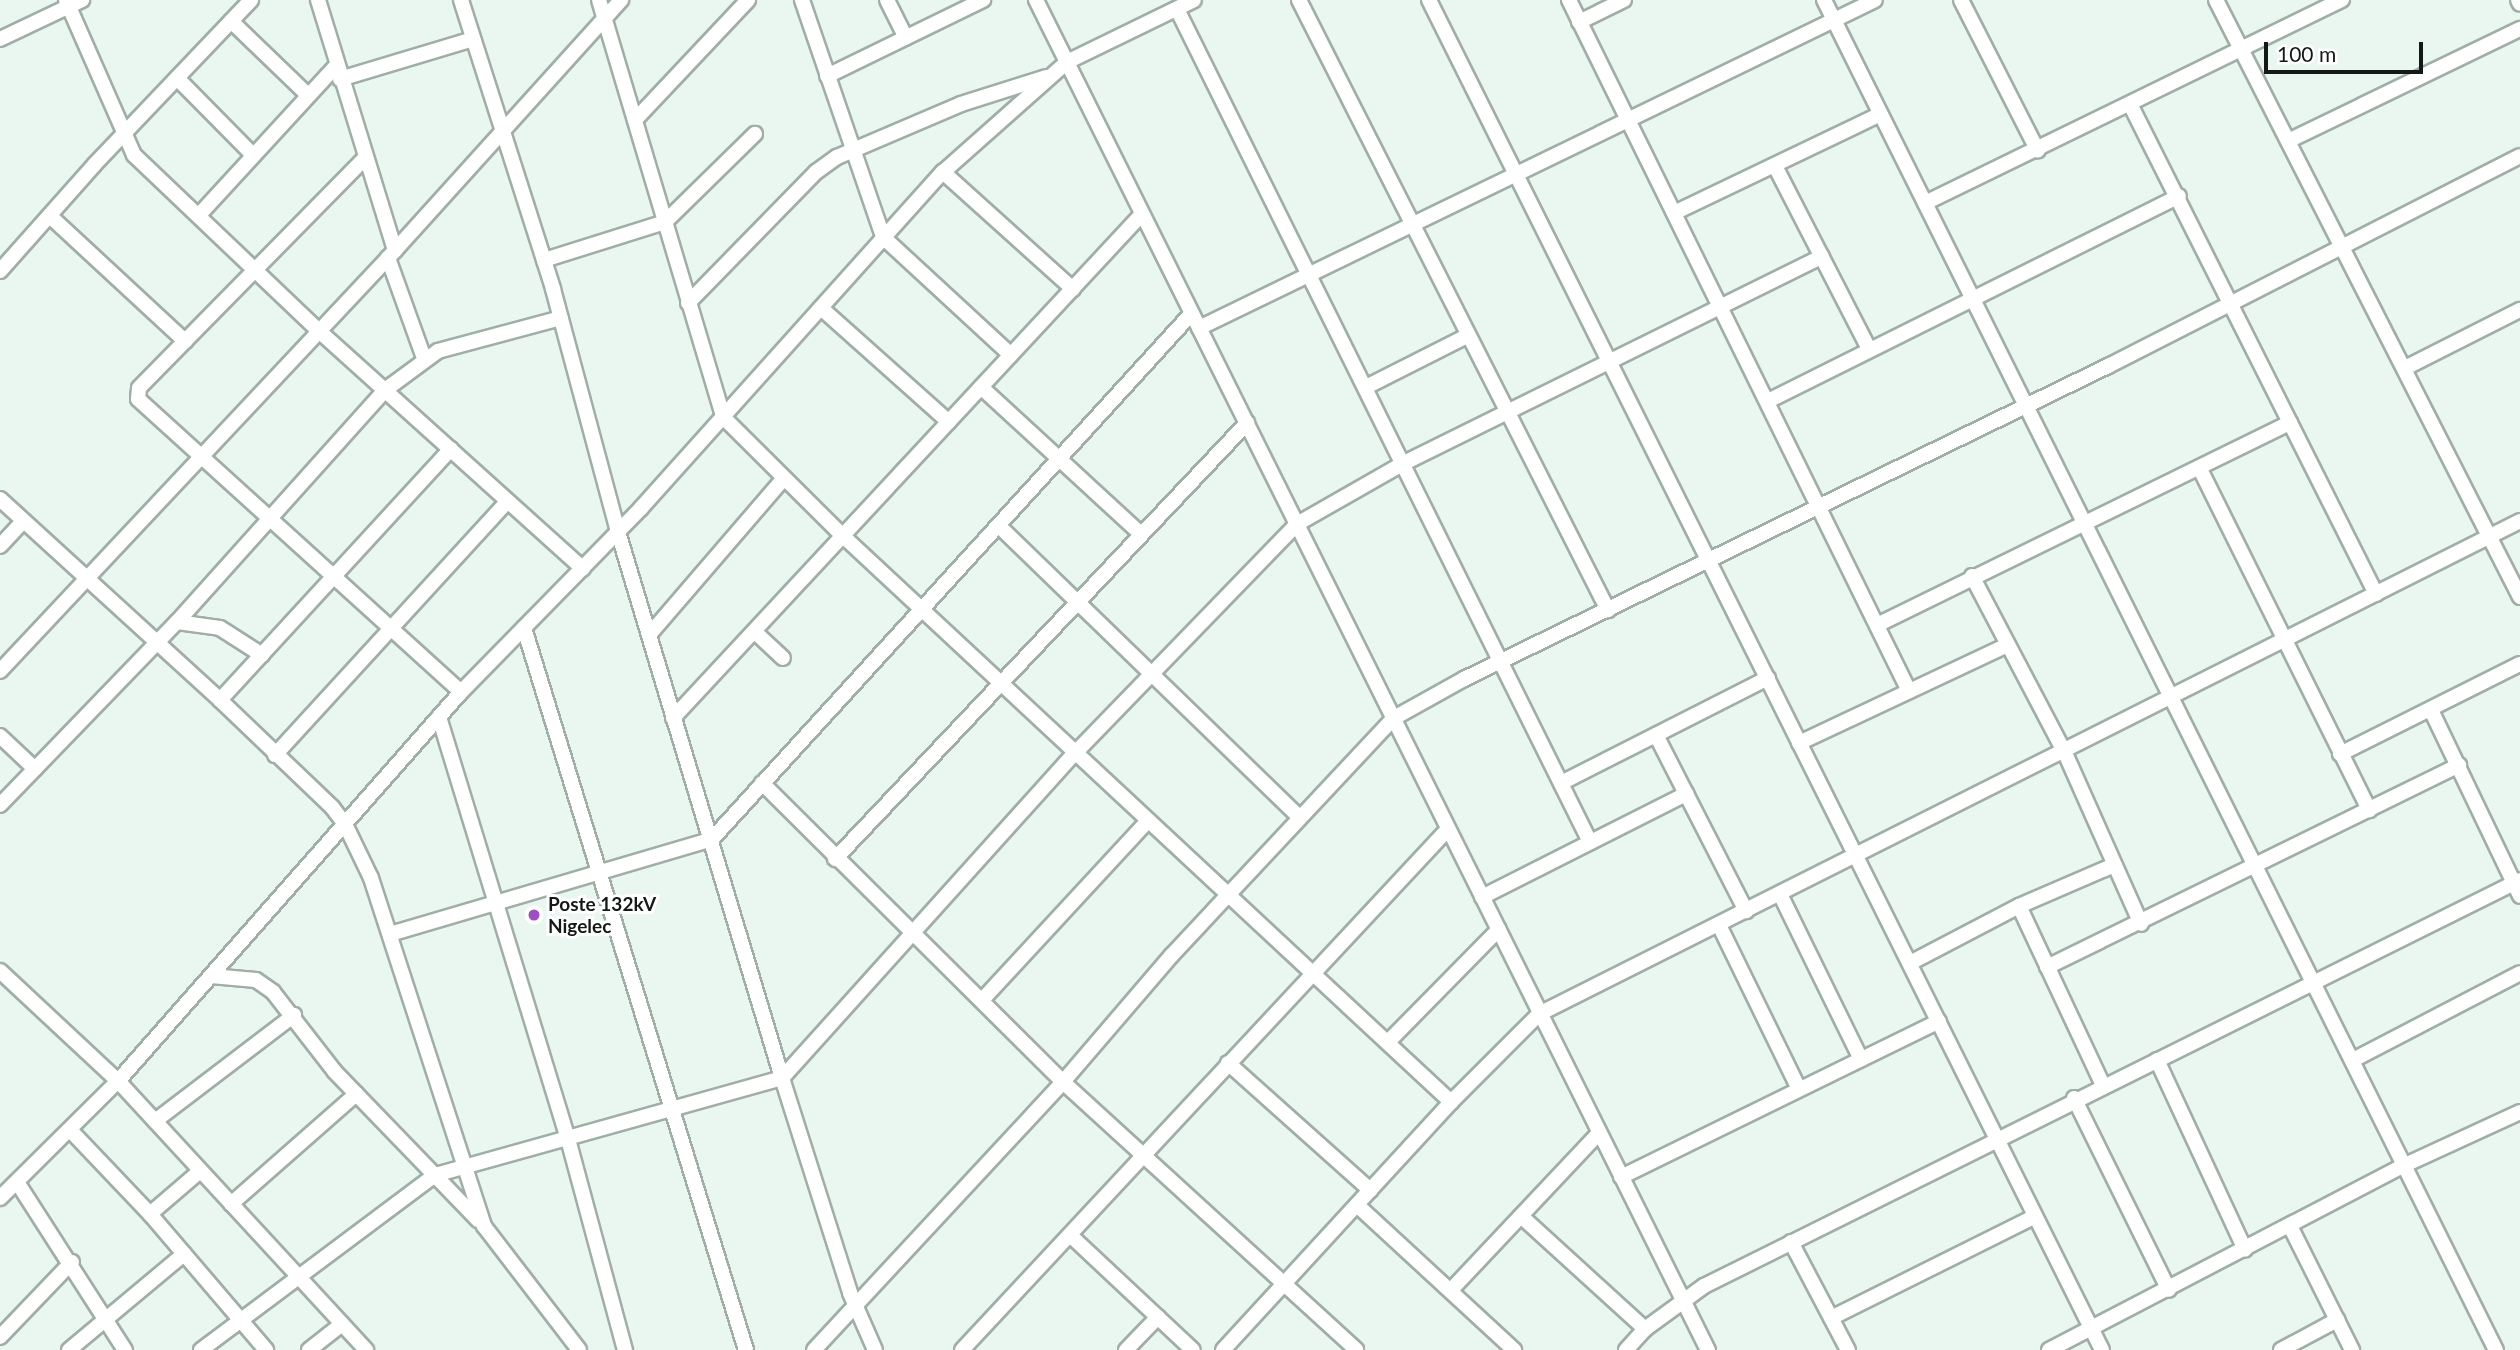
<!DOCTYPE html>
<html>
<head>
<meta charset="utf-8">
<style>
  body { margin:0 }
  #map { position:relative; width:2520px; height:1350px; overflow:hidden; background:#e9f7f0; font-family:Lato,sans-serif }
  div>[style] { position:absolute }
  .roads { filter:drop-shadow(2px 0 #a0aea6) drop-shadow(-2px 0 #a0aea6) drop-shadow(0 2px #a0aea6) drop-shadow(0 -2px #a0aea6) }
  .minor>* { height:14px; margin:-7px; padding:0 7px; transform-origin:7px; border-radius:7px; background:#fff }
  .dots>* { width:19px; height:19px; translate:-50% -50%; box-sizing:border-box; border:4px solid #fff; border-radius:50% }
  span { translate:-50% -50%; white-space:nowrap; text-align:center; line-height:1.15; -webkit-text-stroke:6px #fff; paint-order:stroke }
  .poi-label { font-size:19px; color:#141917; font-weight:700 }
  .left { translate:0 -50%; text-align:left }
  .scale { position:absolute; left:2264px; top:42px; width:159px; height:32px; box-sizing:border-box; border:4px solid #141917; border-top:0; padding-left:9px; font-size:21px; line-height:24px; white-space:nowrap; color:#141917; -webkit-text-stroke:5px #fff; paint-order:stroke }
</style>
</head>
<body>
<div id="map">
  <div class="roads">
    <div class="minor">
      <i style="left:66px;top:0;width:169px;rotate:66.3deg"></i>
      <i style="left:134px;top:155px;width:255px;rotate:43.6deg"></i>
      <i style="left:319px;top:331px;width:355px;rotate:42deg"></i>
      <i style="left:318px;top:0;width:262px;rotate:72.9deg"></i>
      <i style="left:461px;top:0;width:303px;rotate:72.3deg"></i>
      <i style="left:553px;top:289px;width:252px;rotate:75deg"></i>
      <i style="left:618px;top:532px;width:570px;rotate:73.28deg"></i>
      <i style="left:782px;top:1078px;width:225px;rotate:72.4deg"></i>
      <i style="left:850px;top:1293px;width:62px;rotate:66.3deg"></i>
      <i style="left:599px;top:0;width:436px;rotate:73.4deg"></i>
      <i style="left:724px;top:418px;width:168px;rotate:44.8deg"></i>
      <i style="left:843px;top:536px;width:831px;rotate:42.95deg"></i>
      <i style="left:802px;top:0;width:250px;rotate:71.1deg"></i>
      <i style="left:883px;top:237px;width:174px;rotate:42.7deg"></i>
      <i style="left:887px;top:0;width:42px;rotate:63.4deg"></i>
      <i style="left:1036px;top:0;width:1508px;rotate:63.54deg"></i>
      <i style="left:1299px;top:0;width:684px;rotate:63.14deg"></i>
      <i style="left:1429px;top:0;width:1508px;rotate:63.5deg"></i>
      <i style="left:1569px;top:0;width:770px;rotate:63.8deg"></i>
      <i style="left:1824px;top:0;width:1508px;rotate:63.54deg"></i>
      <i style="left:1961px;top:0;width:169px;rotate:63deg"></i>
      <i style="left:2216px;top:0;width:670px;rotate:63.01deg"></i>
      <i style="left:2518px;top:0;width:4px;rotate:63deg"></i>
      <i style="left:1177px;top:9px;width:930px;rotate:63.63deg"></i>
      <i style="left:231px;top:21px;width:107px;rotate:43.9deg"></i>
      <i style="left:1579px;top:22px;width:50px;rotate:-26.1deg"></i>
      <i style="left:0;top:39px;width:91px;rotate:-25.4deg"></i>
      <i style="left:827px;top:76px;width:174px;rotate:-26deg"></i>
      <i style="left:177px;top:78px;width:108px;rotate:45.4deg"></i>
      <i style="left:340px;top:79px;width:139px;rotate:-16.7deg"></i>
      <i style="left:2131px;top:106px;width:546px;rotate:63.34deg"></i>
      <i style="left:635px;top:120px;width:165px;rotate:-46.7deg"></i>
      <i style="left:2288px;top:141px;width:258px;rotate:-25.8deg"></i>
      <i style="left:364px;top:159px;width:321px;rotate:134.5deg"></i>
      <i style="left:139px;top:388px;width:11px;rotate:95deg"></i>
      <i style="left:138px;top:399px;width:436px;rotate:42.2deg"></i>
      <i style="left:1775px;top:166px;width:206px;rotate:62.8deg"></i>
      <i style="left:943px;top:172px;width:175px;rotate:42deg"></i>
      <i style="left:1925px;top:203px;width:464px;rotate:-26deg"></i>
      <i style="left:1674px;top:213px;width:229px;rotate:-25.6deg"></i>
      <i style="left:199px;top:215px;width:204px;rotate:-47.4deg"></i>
      <i style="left:51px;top:217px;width:183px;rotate:42.8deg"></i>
      <i style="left:388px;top:258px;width:106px;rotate:70.2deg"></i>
      <i style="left:544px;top:260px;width:127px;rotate:-17.4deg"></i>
      <i style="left:665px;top:222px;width:126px;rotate:-44.4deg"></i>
      <i style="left:0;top:271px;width:142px;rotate:-48.4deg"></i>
      <i style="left:94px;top:165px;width:228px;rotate:-46.4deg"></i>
      <i style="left:688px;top:303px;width:183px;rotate:-45.7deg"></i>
      <i style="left:816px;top:172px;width:26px;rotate:-36deg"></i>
      <i style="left:837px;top:157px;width:135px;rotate:-23.1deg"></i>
      <i style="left:961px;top:104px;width:89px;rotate:-17.6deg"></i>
      <i style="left:821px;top:308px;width:171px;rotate:41.7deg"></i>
      <i style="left:1199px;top:328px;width:751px;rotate:-25.88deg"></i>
      <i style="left:2405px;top:368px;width:129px;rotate:-26.8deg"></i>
      <i style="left:981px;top:387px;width:217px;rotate:42.6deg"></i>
      <i style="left:1366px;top:387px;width:113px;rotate:-26.8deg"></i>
      <i style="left:1768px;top:401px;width:459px;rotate:-26.5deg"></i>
      <i style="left:2200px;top:469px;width:381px;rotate:63.6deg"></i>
      <i style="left:0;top:499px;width:298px;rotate:42.4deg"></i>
      <i style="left:220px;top:700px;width:155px;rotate:43.7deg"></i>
      <i style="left:332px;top:807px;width:21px;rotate:53deg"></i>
      <i style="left:345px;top:824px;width:60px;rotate:64.3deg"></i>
      <i style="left:371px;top:878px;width:366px;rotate:72deg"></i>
      <i style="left:484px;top:1226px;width:156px;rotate:52.5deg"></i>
      <i style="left:1000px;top:527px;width:417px;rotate:44.1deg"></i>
      <i style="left:0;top:546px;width:34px;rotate:-47deg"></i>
      <i style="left:1972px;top:576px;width:200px;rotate:62.3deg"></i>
      <i style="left:2065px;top:753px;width:187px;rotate:66deg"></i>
      <i style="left:177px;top:622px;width:43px;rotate:7.9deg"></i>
      <i style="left:220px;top:628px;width:50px;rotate:32.7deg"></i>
      <i style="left:1877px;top:625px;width:460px;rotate:-26.1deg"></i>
      <i style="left:524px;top:628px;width:755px;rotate:72.91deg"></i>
      <i style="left:755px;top:632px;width:38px;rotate:43deg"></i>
      <i style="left:649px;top:635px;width:206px;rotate:-49.3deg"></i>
      <i style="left:0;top:671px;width:567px;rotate:-46.79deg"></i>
      <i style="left:388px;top:258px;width:348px;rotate:-47.9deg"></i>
      <i style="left:220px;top:700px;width:341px;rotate:-47.4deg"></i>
      <i style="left:2431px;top:710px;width:206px;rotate:64.4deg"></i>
      <i style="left:439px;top:717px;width:441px;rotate:73deg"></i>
      <i style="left:568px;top:1139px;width:219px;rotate:74.9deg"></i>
      <i style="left:673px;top:718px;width:688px;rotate:-47.06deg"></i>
      <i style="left:1656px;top:735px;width:198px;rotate:62.9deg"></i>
      <i style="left:0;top:736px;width:48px;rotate:43.3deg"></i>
      <i style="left:1799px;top:743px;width:230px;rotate:-25.2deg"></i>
      <i style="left:2340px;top:754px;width:201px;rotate:-26.6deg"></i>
      <i style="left:275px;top:755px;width:343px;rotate:-47.5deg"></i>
      <i style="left:762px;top:783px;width:424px;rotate:44.8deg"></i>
      <i style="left:1063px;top:1082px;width:397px;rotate:42.4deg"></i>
      <i style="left:1561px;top:783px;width:232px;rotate:-26.9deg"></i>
      <i style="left:0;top:805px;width:255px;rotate:-46deg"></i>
      <i style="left:177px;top:622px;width:312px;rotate:-48.1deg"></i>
      <i style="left:385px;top:390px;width:66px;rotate:-36.3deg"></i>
      <i style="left:438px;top:351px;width:127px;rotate:-15deg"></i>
      <i style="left:835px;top:859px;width:600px;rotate:-46.62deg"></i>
      <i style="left:1780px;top:894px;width:184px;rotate:63.9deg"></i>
      <i style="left:1482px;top:897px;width:229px;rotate:-26.8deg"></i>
      <i style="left:2019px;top:906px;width:198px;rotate:64.9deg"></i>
      <i style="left:1719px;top:925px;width:182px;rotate:64deg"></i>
      <i style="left:390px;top:934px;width:336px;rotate:-16.4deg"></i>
      <i style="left:712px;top:839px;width:711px;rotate:-47.62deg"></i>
      <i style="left:1910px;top:963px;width:123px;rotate:-27.6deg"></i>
      <i style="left:2019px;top:906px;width:103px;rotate:-23.3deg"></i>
      <i style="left:2047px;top:967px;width:459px;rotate:-26.1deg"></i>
      <i style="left:0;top:971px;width:161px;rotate:43deg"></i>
      <i style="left:118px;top:1081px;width:366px;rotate:47.3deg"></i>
      <i style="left:211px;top:976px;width:45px;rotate:5.1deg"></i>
      <i style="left:256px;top:980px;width:21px;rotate:35deg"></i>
      <i style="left:273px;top:992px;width:101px;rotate:52.2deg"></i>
      <i style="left:335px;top:1072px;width:206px;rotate:46deg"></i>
      <i style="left:982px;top:1000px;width:244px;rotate:-47.2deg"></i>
      <i style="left:1388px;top:1042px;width:158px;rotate:-45.5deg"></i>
      <i style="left:2157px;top:1060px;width:209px;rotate:65.1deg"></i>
      <i style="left:2353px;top:1060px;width:188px;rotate:-27.5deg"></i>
      <i style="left:1228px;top:1063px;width:191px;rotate:41.8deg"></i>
      <i style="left:2074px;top:1098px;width:214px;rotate:63.7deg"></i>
      <i style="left:155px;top:1121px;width:175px;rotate:-37.3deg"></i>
      <i style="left:71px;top:1131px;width:115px;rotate:46.4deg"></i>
      <i style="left:150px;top:1214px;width:179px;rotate:49.5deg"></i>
      <i style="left:1621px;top:1177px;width:354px;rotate:-26.1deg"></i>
      <i style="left:17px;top:1182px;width:200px;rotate:57.3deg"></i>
      <i style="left:0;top:1198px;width:166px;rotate:-44.8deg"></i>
      <i style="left:118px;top:1081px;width:519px;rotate:-48.6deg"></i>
      <i style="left:461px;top:692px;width:257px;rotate:-45.6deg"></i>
      <i style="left:641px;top:508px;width:452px;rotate:-48.1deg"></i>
      <i style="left:943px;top:172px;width:166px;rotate:-41.6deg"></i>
      <i style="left:1067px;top:62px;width:141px;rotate:-26deg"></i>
      <i style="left:231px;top:1204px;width:167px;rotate:-41.3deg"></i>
      <i style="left:1357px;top:1205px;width:214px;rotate:42.7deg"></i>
      <i style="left:150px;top:1214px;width:66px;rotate:-40.7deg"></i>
      <i style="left:1521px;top:1216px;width:168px;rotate:42.3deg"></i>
      <i style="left:2290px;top:1226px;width:139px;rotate:63.4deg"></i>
      <i style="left:1070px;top:1235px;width:168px;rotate:43.1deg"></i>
      <i style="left:1791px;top:1242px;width:122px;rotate:62.2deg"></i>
      <i style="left:1451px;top:1290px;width:216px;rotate:-46.7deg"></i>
      <i style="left:1831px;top:1318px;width:227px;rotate:-26.5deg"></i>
      <i style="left:0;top:1337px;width:104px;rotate:-46.2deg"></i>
      <i style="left:69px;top:1350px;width:150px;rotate:-39.9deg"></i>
      <i style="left:201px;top:1350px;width:292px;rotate:-36.8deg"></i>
      <i style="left:435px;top:1175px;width:360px;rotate:-15.6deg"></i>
      <i style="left:782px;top:1078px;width:439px;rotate:-48deg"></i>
      <i style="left:1076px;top:752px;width:318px;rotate:-45.9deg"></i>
      <i style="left:1297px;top:524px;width:123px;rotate:-29.7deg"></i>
      <i style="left:1404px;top:463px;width:466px;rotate:-26.3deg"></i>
      <i style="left:309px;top:1350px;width:42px;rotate:-38.2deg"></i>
      <i style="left:814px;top:1350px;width:366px;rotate:-47.1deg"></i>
      <i style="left:1063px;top:1082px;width:166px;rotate:-49.4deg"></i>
      <i style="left:1171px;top:956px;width:326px;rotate:-46.9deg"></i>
      <i style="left:1394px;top:718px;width:80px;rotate:-29.1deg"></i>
      <i style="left:1464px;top:679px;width:716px;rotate:-25.92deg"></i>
      <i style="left:2108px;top:366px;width:462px;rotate:-27deg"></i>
      <i style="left:962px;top:1350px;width:712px;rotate:-46.99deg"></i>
      <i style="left:1126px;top:1350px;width:46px;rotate:-45.9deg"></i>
      <i style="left:1223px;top:1350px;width:337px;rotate:-47.4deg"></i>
      <i style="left:1451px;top:1102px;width:124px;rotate:-45deg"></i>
      <i style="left:1539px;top:1014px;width:1098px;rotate:-26.68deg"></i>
      <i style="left:1626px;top:1350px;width:28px;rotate:-48deg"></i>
      <i style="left:1645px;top:1329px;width:73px;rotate:-36.1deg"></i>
      <i style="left:1704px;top:1286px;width:911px;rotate:-26.45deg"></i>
      <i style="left:2049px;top:1350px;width:401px;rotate:-27.5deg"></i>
      <i style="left:2405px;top:1165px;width:127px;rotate:-24.7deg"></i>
      <i style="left:2281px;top:1350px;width:64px;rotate:-28.2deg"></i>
    </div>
  </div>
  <div class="dots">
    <i style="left:534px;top:915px;background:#9d4ebf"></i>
  </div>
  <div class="poi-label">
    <span class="left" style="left:548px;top:915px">Poste 132kV<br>Nigelec</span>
  </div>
  <div class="scale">100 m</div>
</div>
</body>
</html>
